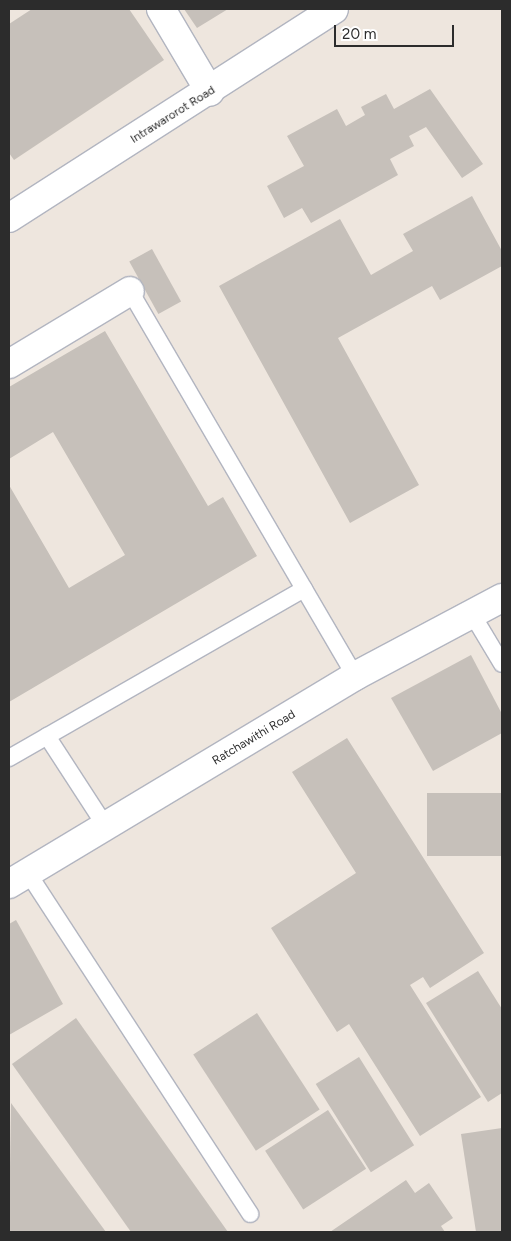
<!DOCTYPE html>
<html>
<head>
<meta charset="utf-8">
<style>
  body { margin:0 }
  #map { position:relative; width:511px; height:1241px; overflow:hidden; background:#eee6de; font-family:Figtree,sans-serif }
  div>[style] { position:absolute }
  .building>* { inset:0; background:#c6c0ba; transform-origin:0 0 }
  .roads { filter:drop-shadow(1px 0 #b2b5c0) drop-shadow(-1px 0 #b2b5c0) drop-shadow(0 1px #b2b5c0) drop-shadow(0 -1px #b2b5c0) }
  .lane>* { height:16px; margin:-8px; padding:0 8px; transform-origin:8px; border-radius:8px; background:#fff }
  .street>* { height:28px; margin:-14px; padding:0 14px; transform-origin:14px; border-radius:14px; background:#fff }
  span { translate:-50% -50%; white-space:nowrap; text-align:center; line-height:1.15; -webkit-text-stroke:5px #fff; paint-order:stroke }
  .street-label { font-size:12px; color:#2c2c2c }
  .frame { position:absolute; inset:0; border:10px solid #2c2c2c; pointer-events:none }
  .scale { position:absolute; left:334px; top:25px; width:120px; height:22px; box-sizing:border-box; border:2px solid #2c2c2c; border-top:0; padding-left:6px; font-size:15px; line-height:18px; white-space:nowrap; color:#2c2c2c; -webkit-text-stroke:4px #fff; paint-order:stroke }
</style>
</head>
<body>
<div id="map">
  <div class="building">
    <i style="clip-path:polygon(32px 9px,129px 9px,164px 60px,14px 160px,9px 153px,9px 24px)"></i>
    <i style="clip-path:polygon(184px 9px,228px 9px,197px 28px)"></i>
    <i style="clip-path:polygon(430px 89px,483px 164px,462px 178px,426px 127px,409px 136px,414px 146px,390px 159px,398px 175px,311px 223px,302px 208px,284px 218px,267px 186px,304px 166px,287px 136px,337px 109px,346px 126px,365px 115px,361px 107px,386px 94px,394px 109px)"></i>
    <i style="clip-path:polygon(472px 196px,502px 251px,502px 266px,440px 300px,432px 286px,338px 338px,419px 485px,350px 523px,219px 286px,340px 219px,371px 275px,413px 251px,403px 234px)"></i>
    <i style="left:152px;top:249px;width:60px;height:26px;rotate:61deg"></i>
    <i style="clip-path:polygon(105px 331px,208px 506px,223px 497px,257px 556px,9px 702px,9px 485px,69px 588px,125px 555px,53px 432px,9px 459px,9px 387px)"></i>
    <i style="clip-path:polygon(471px 655px,502px 714px,502px 733px,433px 771px,391px 698px)"></i>
    <i style="clip-path:polygon(347px 738px,484px 953px,430px 988px,423px 977px,410px 985px,481px 1097px,420px 1136px,349px 1024px,337px 1032px,271px 928px,356px 873px,292px 772px)"></i>
    <i style="left:502px;top:793px;width:63px;height:75px;rotate:90deg"></i>
    <i style="clip-path:polygon(16px 920px,63px 1004px,9px 1035px,9px 924px)"></i>
    <i style="clip-path:polygon(478px 971px,502px 1009px,502px 1093px,488px 1102px,426px 1003px)"></i>
    <i style="left:257px;top:1013px;width:115px;height:76px;rotate:57deg"></i>
    <i style="clip-path:polygon(76px 1018px,228px 1232px,131px 1232px,12px 1064px)"></i>
    <i style="left:359px;top:1057px;width:104px;height:51px;rotate:58deg"></i>
    <i style="clip-path:polygon(11px 1103px,106px 1232px,9px 1232px)"></i>
    <i style="left:328px;top:1110px;width:70px;height:75px;rotate:57deg"></i>
    <i style="clip-path:polygon(502px 1128px,502px 1232px,476px 1232px,461px 1134px)"></i>
    <i style="clip-path:polygon(406px 1180px,415px 1193px,429px 1183px,453px 1218px,441px 1226px,445px 1232px,330px 1232px)"></i>
  </div>
  <div class="roads">
    <div class="lane">
      <i style="left:130px;top:291px;width:446px;rotate:59.7deg"></i>
      <i style="left:472px;top:614px;width:58px;rotate:59deg"></i>
      <i style="left:47px;top:736px;width:108px;rotate:57deg"></i>
      <i style="left:9px;top:758px;width:340px;rotate:-29.8deg"></i>
      <i style="left:28px;top:873px;width:407px;rotate:56.9deg"></i>
    </div>
    <div class="street">
      <i style="left:161px;top:9px;width:96px;rotate:59.4deg"></i>
      <i style="left:9px;top:218px;width:386px;rotate:-32.7deg"></i>
      <i style="left:9px;top:364px;width:141px;rotate:-31.1deg"></i>
      <i style="left:9px;top:884px;width:404px;rotate:-31deg"></i>
      <i style="left:355px;top:676px;width:166px;rotate:-28deg"></i>
    </div>
  </div>
  <div class="street-label">
    <span style="left:173px;top:115px;rotate:-32deg">Intrawarorot Road</span>
    <span style="left:254px;top:738px;rotate:-31deg">Ratchawithi Road</span>
  </div>
  <div class="frame"></div>
  <div class="scale">20 m</div>
</div>
</body>
</html>
